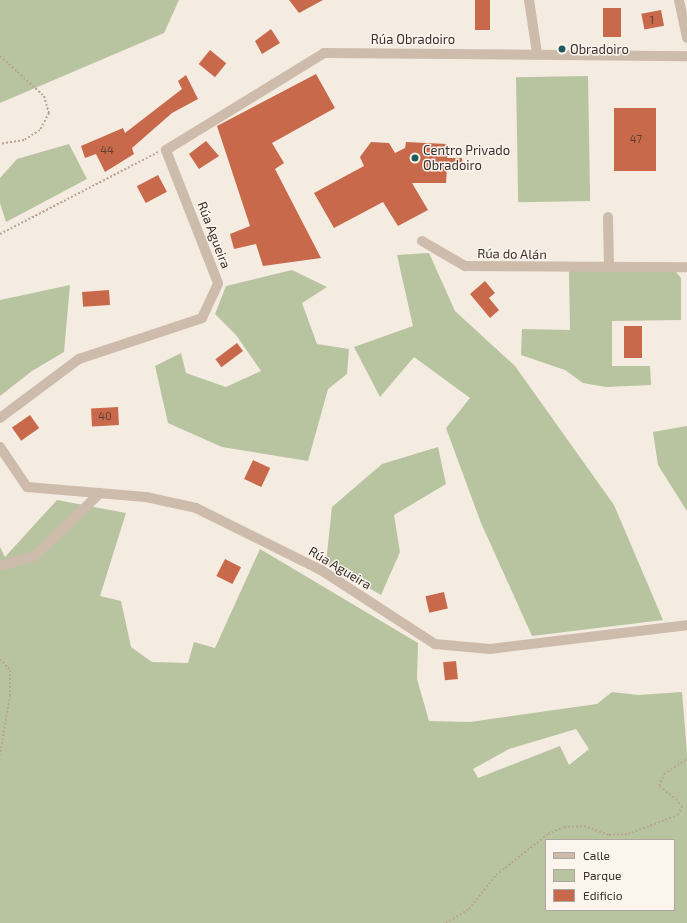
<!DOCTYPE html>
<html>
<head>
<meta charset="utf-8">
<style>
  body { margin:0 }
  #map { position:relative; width:687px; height:923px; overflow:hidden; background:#f4ebe1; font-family:"Exo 2",sans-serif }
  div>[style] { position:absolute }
  .green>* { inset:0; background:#b8c4a0; transform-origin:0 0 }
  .building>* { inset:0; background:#c8694b; transform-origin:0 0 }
  .path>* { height:2px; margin-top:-1px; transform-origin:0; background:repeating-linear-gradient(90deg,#b9a596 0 2px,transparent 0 4px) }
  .minor>* { height:10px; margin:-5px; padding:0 5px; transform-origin:5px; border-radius:5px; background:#cdbbac }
  .dots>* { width:11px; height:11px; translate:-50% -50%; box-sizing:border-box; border:2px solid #fbf5ee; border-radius:50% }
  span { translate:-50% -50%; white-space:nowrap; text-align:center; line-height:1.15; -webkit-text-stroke:3px #fbf5ee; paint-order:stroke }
  .number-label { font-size:11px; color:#5e3e33 }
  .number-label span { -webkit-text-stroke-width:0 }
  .street-label { font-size:13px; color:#3b302b }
  .poi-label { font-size:13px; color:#3b302b }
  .left { translate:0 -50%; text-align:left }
  .legend { position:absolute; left:545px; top:839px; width:130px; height:72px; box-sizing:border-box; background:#fbf5ee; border:1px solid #aea6a0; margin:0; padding:5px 7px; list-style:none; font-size:12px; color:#3b302b }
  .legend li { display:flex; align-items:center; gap:8px; height:20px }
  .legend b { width:20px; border:1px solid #aea6a0 }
</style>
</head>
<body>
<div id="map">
  <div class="green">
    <i style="clip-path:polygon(0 0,179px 0,164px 33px,0 103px)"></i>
    <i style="left:588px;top:76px;width:125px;height:72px;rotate:89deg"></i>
    <i style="clip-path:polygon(69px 144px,87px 179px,6px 222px,0 203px,0 178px,17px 159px)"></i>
    <i style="clip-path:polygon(429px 253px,455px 311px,515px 366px,614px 505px,663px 620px,532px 636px,481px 523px,446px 428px,470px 398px,414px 357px,380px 397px,354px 347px,413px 326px,397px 255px)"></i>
    <i style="clip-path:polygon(292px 270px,327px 287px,302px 303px,317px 344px,349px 349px,347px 374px,328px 389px,308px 461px,222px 447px,168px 423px,155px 366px,181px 353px,186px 373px,226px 387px,261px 371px,236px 335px,215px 314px,226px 286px)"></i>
    <i style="clip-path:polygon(569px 271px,676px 272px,681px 278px,681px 320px,612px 321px,612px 366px,650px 366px,651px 385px,606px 387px,583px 383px,565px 370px,521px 355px,522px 329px,570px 330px)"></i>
    <i style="clip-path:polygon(70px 285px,64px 352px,32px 371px,0 396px,0 300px)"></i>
    <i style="clip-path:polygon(687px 426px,687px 511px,658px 465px,653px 432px)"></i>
    <i style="clip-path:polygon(438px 447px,446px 484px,394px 515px,400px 552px,381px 595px,326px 563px,332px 507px,382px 464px)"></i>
    <i style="clip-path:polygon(evenodd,57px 500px,126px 513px,100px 596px,121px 601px,131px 647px,152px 662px,188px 663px,194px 642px,215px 648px,260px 549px,418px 643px,417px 679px,429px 721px,470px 722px,597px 704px,612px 692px,638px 695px,682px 692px,687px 753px,687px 923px,0 923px,0 547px,5px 557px,57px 500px,576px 729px,589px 749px,569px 765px,560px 746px,478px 778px,473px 769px,509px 749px,576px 729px,57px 500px,546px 840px,674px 840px,674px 910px,546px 910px,546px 840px)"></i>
  </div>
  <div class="building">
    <i style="clip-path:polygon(289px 0,323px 0,299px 13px)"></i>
    <i style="left:475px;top:0;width:15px;height:30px"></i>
    <i style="left:603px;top:8px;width:18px;height:29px"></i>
    <i style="left:661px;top:10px;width:16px;height:20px;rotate:79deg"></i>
    <i style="clip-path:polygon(271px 29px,280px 43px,262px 54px,255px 41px)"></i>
    <i style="left:210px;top:50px;width:21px;height:18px;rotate:39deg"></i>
    <i style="clip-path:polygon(316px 74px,335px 108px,272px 143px,284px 163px,275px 169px,321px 258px,263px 266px,256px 244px,234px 249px,230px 234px,250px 226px,217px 126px)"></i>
    <i style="clip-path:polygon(186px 75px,198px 99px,172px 113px,132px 148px,134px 154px,105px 172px,96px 154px,85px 158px,81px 146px,123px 128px,125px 133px,182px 89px,178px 81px)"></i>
    <i style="left:614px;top:108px;width:42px;height:63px"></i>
    <i style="clip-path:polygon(206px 141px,219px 156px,199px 169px,189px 154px)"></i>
    <i style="clip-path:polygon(371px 142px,389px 143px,395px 153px,405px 148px,406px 142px,447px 144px,447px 158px,462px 158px,463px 167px,447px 167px,446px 183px,412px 183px,428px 210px,398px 226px,383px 202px,334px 228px,314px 193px,364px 166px,360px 157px)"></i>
    <i style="left:158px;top:175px;width:19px;height:24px;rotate:62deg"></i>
    <i style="clip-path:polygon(485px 281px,495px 293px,489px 298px,499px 310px,490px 318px,470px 294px)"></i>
    <i style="left:109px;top:290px;width:15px;height:27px;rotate:86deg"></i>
    <i style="left:624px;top:326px;width:18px;height:32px"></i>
    <i style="left:237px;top:343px;width:10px;height:27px;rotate:53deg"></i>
    <i style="left:118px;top:407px;width:18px;height:27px;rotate:87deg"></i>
    <i style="left:30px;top:415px;width:16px;height:22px;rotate:55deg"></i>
    <i style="left:253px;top:460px;width:19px;height:21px;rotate:25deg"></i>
    <i style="left:225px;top:559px;width:18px;height:19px;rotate:27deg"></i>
    <i style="left:444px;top:592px;width:17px;height:19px;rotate:77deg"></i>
    <i style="left:456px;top:661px;width:18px;height:13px;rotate:84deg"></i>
  </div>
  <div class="path">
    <i style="left:0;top:56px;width:59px;rotate:42.3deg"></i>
    <i style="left:44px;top:96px;width:18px;rotate:74deg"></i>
    <i style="left:49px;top:113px;width:19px;rotate:118deg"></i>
    <i style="left:40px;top:130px;width:19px;rotate:148deg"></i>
    <i style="left:24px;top:140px;width:24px;rotate:171deg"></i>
    <i style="left:0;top:234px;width:178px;rotate:-27.4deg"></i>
    <i style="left:0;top:659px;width:15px;rotate:48deg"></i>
    <i style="left:10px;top:670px;width:25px;rotate:90deg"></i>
    <i style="left:10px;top:695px;width:61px;rotate:99.5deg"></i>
    <i style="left:446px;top:923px;width:27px;rotate:-31deg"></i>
    <i style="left:469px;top:909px;width:43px;rotate:-51.5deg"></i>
    <i style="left:496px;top:875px;width:66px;rotate:-38.3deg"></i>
    <i style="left:548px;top:834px;width:17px;rotate:-24deg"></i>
    <i style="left:564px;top:827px;width:20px;rotate:-3deg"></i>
    <i style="left:584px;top:826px;width:27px;rotate:20deg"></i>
    <i style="left:609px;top:835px;width:19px;rotate:-3deg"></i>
    <i style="left:628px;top:834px;width:53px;rotate:-20.8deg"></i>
    <i style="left:678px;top:815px;width:9px;rotate:-63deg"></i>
    <i style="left:682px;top:807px;width:9px;rotate:-126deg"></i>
    <i style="left:677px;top:800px;width:23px;rotate:-142deg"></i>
    <i style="left:659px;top:786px;width:13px;rotate:-67deg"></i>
    <i style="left:664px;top:774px;width:27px;rotate:-33deg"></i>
  </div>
  <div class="minor">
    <i style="left:529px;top:0;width:54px;rotate:81.4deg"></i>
    <i style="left:679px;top:0;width:39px;rotate:78deg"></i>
    <i style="left:608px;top:217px;width:50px;rotate:88.9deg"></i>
    <i style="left:422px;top:241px;width:50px;rotate:30.2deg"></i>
    <i style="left:465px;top:266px;width:222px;rotate:0.3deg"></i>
    <i style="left:0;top:418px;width:99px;rotate:-36.8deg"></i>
    <i style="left:79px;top:359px;width:130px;rotate:-18.4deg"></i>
    <i style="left:202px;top:318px;width:38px;rotate:-65deg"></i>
    <i style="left:218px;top:283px;width:143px;rotate:-111.4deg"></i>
    <i style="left:166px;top:150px;width:185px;rotate:-31.5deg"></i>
    <i style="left:324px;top:53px;width:363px;rotate:0.5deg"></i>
    <i style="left:0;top:447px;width:48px;rotate:56deg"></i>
    <i style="left:27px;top:487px;width:119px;rotate:4.8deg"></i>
    <i style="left:146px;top:497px;width:51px;rotate:12.4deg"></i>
    <i style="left:196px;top:508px;width:140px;rotate:26.4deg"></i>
    <i style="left:321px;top:570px;width:136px;rotate:33deg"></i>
    <i style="left:435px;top:644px;width:55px;rotate:5.2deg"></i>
    <i style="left:490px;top:649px;width:198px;rotate:-6.9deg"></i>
    <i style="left:0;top:566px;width:36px;rotate:-16deg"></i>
    <i style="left:35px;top:556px;width:91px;rotate:-44.1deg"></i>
  </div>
  <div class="dots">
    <i style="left:562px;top:49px;background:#1f5a5e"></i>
    <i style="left:415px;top:158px;background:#1f5a5e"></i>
  </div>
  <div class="number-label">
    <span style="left:652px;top:20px">1</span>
    <span style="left:636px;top:139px">47</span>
    <span style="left:107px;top:150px">44</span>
    <span style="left:105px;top:416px">40</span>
  </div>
  <div class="street-label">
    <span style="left:413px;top:39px">Rúa Obradoiro</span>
    <span style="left:214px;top:235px;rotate:69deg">Rúa Agueira</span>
    <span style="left:512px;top:254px;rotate:1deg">Rúa do Alán</span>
    <span style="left:340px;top:568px;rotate:31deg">Rúa Agueira</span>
  </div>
  <div class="poi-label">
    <span class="left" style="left:570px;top:49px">Obradoiro</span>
    <span class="left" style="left:423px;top:158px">Centro Privado<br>Obradoiro</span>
  </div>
  <ul class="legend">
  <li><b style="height:5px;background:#cdbbac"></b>Calle</li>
  <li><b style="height:11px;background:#b8c4a0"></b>Parque</li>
  <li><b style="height:11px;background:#c8694b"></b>Edificio</li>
  </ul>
</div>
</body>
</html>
